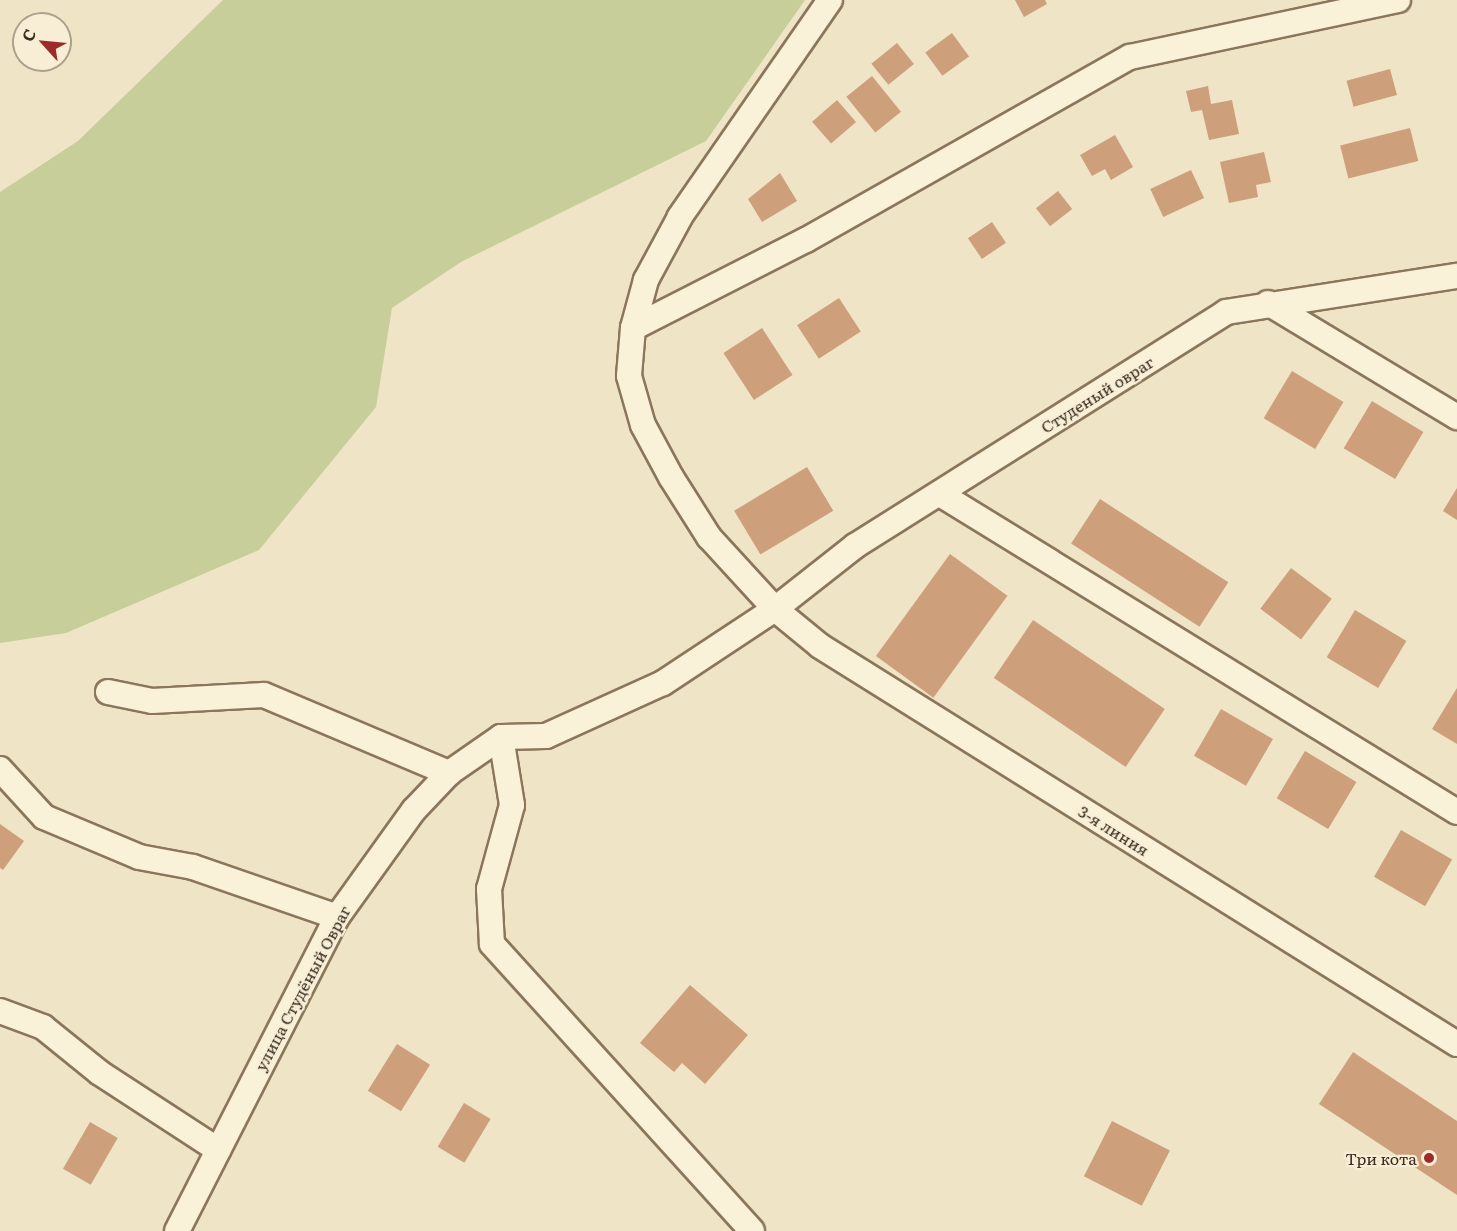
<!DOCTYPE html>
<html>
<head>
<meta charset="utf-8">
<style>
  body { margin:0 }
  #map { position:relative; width:1457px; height:1231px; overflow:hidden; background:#efe4c6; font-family:Literata,serif }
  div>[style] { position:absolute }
  .green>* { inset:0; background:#c7ce99 }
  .building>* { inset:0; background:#ce9f7b; transform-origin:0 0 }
  .roads { filter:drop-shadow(2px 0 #8b765b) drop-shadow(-2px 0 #8b765b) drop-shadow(0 2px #8b765b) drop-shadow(0 -2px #8b765b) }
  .street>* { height:24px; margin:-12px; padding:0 12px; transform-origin:12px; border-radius:12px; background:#faf1d9 }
  .dots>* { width:16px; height:16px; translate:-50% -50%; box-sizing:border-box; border:3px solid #f7eed5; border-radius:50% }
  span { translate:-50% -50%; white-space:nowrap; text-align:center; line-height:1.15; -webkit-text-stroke:4.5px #f7eed5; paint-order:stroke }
  .street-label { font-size:16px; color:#3b2d1f }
  .poi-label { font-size:16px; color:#3b2d1f }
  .right { translate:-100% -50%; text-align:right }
  .north { position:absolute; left:12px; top:12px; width:60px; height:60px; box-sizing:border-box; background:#f7eed5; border:2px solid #aca18c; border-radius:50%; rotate:297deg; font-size:16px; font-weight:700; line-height:24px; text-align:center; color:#3b2d1f }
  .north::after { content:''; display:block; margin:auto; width:21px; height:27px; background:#9c2b29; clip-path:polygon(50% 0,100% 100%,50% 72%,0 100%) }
</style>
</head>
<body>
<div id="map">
  <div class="green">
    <i style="clip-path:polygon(223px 0,805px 0,706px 141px,461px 262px,392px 308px,376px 407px,259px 550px,66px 633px,0 643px,0 192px,78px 141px)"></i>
  </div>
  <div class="building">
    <i style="clip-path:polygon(1015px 0,1045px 0,1047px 4px,1024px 17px)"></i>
    <i style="left:952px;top:33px;width:29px;height:33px;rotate:54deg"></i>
    <i style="left:897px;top:43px;width:27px;height:33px;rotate:51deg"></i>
    <i style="left:1390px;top:69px;width:27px;height:45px;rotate:75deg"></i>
    <i style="left:872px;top:76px;width:46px;height:33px;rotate:51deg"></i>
    <i style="clip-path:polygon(1208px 86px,1211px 104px,1232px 100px,1239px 134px,1209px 140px,1202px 110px,1191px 112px,1186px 91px)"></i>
    <i style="left:837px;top:100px;width:29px;height:33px;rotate:49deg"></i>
    <i style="left:1410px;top:128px;width:34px;height:72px;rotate:76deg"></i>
    <i style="clip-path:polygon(1115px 135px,1133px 167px,1111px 180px,1105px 169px,1092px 176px,1080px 155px)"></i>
    <i style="clip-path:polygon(1264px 152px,1271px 182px,1256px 185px,1258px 197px,1229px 203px,1220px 162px)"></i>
    <i style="left:1191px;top:170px;width:31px;height:45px;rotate:65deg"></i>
    <i style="clip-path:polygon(780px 173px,797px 201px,762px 222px,748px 199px)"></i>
    <i style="left:1058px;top:191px;width:23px;height:28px;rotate:52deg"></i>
    <i style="left:992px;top:222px;width:25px;height:29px;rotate:56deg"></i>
    <i style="left:839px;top:298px;width:40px;height:50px;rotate:57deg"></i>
    <i style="left:762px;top:328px;width:56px;height:46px;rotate:57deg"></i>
    <i style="left:1292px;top:371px;width:60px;height:55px;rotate:31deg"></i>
    <i style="left:1372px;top:401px;width:60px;height:55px;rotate:31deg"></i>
    <i style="left:807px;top:467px;width:51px;height:85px;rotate:59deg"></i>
    <i style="clip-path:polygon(1457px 488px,1457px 520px,1443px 511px)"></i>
    <i style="left:1100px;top:499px;width:153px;height:53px;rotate:33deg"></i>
    <i style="left:950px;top:554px;width:71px;height:126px;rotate:36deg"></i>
    <i style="left:1291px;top:568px;width:51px;height:51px;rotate:37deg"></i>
    <i style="left:1355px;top:610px;width:60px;height:55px;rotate:31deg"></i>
    <i style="left:1033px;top:620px;width:159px;height:70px;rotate:34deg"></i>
    <i style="clip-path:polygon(1457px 688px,1457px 744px,1432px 729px)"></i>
    <i style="left:1221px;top:709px;width:60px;height:54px;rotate:30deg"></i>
    <i style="left:1305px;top:751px;width:60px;height:55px;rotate:31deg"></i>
    <i style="clip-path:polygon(0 824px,24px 841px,3px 870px,0 868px)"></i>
    <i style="left:1401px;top:830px;width:59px;height:54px;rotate:30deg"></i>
    <i style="clip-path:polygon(690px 985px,748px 1035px,705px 1084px,682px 1063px,674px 1072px,640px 1043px)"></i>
    <i style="left:397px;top:1044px;width:39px;height:55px;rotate:32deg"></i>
    <i style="clip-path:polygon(1353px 1052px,1457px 1121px,1457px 1195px,1319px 1104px)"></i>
    <i style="left:464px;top:1103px;width:31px;height:51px;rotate:31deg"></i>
    <i style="left:1112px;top:1121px;width:65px;height:62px;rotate:27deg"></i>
    <i style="left:90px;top:1122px;width:32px;height:54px;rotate:30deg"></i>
  </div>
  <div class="roads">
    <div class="street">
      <i style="left:830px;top:0;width:264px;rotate:124.7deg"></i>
      <i style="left:680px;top:217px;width:72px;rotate:118.4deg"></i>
      <i style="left:646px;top:280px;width:50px;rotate:105.2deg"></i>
      <i style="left:633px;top:328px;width:48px;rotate:94.8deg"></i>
      <i style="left:629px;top:376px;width:51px;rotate:74.1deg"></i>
      <i style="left:643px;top:425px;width:59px;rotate:61.7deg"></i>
      <i style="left:671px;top:477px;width:71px;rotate:57.7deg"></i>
      <i style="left:709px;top:537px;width:98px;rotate:47.5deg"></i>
      <i style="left:775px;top:609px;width:58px;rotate:39.4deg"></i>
      <i style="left:820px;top:646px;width:751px;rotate:32deg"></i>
      <i style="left:1268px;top:303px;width:221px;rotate:31.1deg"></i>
      <i style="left:633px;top:328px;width:194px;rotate:-27deg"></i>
      <i style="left:806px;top:240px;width:372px;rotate:-29.5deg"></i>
      <i style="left:1130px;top:57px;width:274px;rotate:-12deg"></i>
      <i style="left:940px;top:494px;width:607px;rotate:31.6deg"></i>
      <i style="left:108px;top:692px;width:45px;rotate:11.6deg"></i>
      <i style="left:152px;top:701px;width:112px;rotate:-3.1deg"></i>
      <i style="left:264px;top:695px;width:201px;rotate:22.9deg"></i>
      <i style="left:501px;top:737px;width:69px;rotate:80.8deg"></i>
      <i style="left:512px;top:805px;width:87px;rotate:105.3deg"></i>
      <i style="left:489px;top:889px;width:55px;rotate:86.9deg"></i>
      <i style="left:492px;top:944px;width:387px;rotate:47.8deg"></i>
      <i style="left:0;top:769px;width:65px;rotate:47.5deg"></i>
      <i style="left:44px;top:817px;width:103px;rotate:22.8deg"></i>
      <i style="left:139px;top:857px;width:55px;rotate:10.5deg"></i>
      <i style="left:193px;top:867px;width:152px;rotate:19.1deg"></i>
      <i style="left:0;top:1011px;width:46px;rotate:20.4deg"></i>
      <i style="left:43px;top:1027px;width:73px;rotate:38.9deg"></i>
      <i style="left:100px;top:1073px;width:141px;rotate:33.1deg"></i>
      <i style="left:177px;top:1231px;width:352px;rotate:-63deg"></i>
      <i style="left:337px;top:917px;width:132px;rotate:-54.3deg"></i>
      <i style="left:414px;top:810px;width:51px;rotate:-46.6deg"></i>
      <i style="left:449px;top:773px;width:63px;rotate:-34.7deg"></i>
      <i style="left:501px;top:737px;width:45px;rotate:-1.3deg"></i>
      <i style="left:546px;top:736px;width:128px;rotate:-24.4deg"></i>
      <i style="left:663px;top:683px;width:134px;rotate:-33.5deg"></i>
      <i style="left:775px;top:609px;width:102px;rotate:-38.2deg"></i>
      <i style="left:855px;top:546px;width:439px;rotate:-32.2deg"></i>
      <i style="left:1226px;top:312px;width:234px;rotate:-8.9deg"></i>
    </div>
  </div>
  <div class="dots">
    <i style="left:1429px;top:1158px;background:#9c2b29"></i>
  </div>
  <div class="street-label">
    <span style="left:1097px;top:394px;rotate:-32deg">Студеный овраг</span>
    <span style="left:1114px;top:830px;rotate:32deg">3-я линия</span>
    <span style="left:302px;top:988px;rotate:-62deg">улица Студёный Овраг</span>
  </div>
  <div class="poi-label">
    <span class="right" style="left:1417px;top:1158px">Три кота</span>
  </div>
  <div class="north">С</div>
</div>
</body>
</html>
